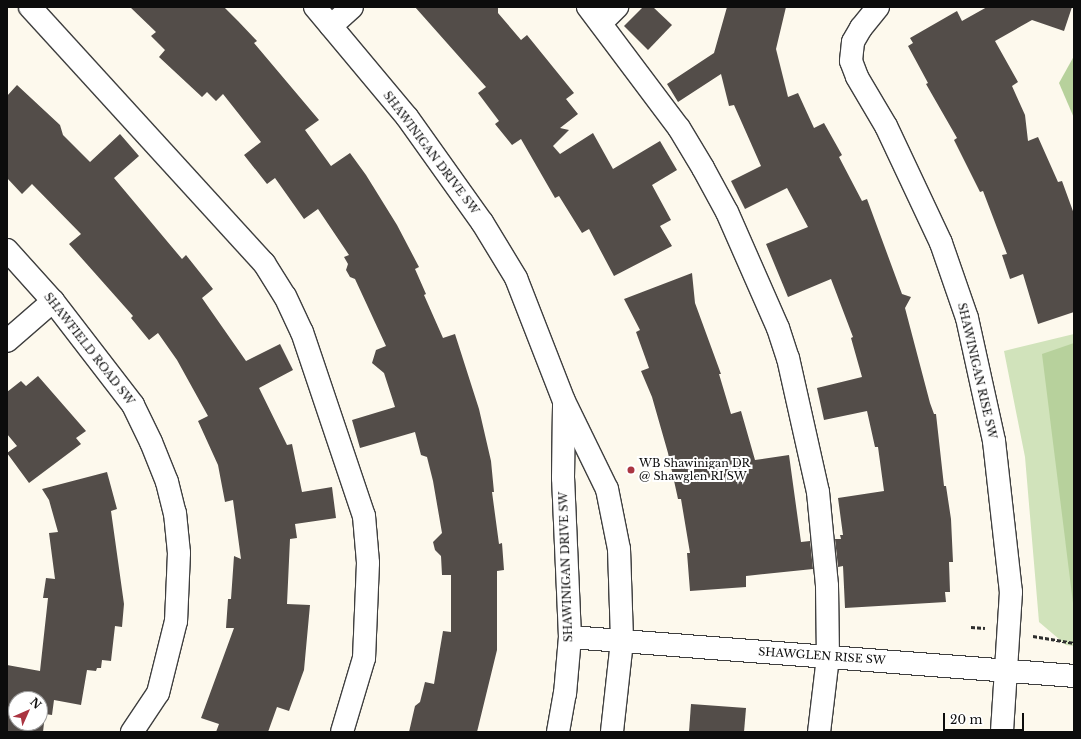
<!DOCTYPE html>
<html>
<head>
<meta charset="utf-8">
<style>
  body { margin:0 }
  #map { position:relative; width:1081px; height:739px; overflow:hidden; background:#fdf9ed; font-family:"Libre Baskerville",serif }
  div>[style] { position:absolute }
  .green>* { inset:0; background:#d1e3bb }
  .forest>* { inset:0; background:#b7d19c }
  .building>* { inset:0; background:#534d49 }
  .path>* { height:2.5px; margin-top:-1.25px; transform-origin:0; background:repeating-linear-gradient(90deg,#2e2e2e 0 4px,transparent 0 6px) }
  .roads { filter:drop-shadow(1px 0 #3f3f3f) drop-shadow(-1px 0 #3f3f3f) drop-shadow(0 1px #3f3f3f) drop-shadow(0 -1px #3f3f3f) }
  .minor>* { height:22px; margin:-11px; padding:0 11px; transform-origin:11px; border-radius:11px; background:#fff }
  .dots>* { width:11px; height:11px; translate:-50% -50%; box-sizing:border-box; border:2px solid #fff; border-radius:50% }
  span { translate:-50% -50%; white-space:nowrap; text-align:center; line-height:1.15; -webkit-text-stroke:4px #fff; paint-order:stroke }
  .street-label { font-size:11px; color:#0c0c0c }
  .poi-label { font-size:11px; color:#0c0c0c }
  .left { translate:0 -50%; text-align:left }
  .frame { position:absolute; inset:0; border:8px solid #0c0c0c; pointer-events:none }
  .north { position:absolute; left:8px; top:691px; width:40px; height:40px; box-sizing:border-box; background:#fff; border:1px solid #9e9e9e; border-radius:50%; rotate:45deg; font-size:11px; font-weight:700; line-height:16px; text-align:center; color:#0c0c0c }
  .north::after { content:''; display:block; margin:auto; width:14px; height:18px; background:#aa3541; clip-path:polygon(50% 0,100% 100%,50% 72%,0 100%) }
  .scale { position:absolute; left:943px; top:713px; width:81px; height:18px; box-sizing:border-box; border:2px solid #0c0c0c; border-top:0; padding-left:5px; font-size:12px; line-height:14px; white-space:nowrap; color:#0c0c0c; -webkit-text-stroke:3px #fff; paint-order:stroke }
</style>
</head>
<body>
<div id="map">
  <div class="green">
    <i style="clip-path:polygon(1074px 334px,1074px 646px,1066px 645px,1039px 622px,1025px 457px,1004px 351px)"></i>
  </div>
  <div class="forest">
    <i style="clip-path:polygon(1074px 56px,1074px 118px,1059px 83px)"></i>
    <i style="clip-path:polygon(1074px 343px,1074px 611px,1042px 354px)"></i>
  </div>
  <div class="building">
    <i style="clip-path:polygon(130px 7px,224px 7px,238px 21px,257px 41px,254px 43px,319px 120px,305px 130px,331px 166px,350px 153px,366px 175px,397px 225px,419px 267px,415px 269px,426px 294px,424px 295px,443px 338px,455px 334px,479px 409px,491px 461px,494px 492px,492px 492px,499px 544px,502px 543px,504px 570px,497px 571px,497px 650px,477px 732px,409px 732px,415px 706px,420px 702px,425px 682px,434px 684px,443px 631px,451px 632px,451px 575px,442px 575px,441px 556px,435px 550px,433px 542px,442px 533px,433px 481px,427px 457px,421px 455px,415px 432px,360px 448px,352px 420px,395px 407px,384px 373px,372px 363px,376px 350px,386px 346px,355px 279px,350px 277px,346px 270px,348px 264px,344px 257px,349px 255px,318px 209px,304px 219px,275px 178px,267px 184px,244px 155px,261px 142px,223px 94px,216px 101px,207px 92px,202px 97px,159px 57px,165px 50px,151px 36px,156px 32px)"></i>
    <i style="clip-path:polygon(415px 7px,498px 7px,498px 13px,521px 40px,527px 35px,574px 93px,566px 99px,578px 114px,560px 128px,569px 130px,553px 146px,560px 154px,593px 133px,613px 169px,660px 141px,677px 170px,652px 185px,671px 220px,660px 226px,672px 246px,614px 276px,589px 229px,582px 233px,559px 196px,555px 198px,521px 139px,512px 145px,495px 124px,499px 121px,478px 93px,486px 87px)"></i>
    <i style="clip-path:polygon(643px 7px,653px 7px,672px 25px,648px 50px,624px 26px)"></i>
    <i style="clip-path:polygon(727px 7px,786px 7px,776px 49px,788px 97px,798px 93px,814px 128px,824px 123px,842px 155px,839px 157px,862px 201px,867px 199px,902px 294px,911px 297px,905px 308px,930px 403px,934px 414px,936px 414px,944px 486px,946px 486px,951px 519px,953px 562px,949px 562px,950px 592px,945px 592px,946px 602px,845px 608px,843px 566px,838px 567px,835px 539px,841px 539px,840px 535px,843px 535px,838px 498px,884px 491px,878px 447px,875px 447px,867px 411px,824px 420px,817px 388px,862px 377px,851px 338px,853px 337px,831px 279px,788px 297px,766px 244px,808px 227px,787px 188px,745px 209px,731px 181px,761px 166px,734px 105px,729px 106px,721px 74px,678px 102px,667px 84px,714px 53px)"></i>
    <i style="clip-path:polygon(987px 7px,1072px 7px,1064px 31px,1032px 20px,995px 41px,1018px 82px,1012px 86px,1025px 115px,1028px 141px,1038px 137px,1058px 182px,1062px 181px,1074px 214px,1074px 312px,1038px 324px,1023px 274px,1010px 279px,1002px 255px,1007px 254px,983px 191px,980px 192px,954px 140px,957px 138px,926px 84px,928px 83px,908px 46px,913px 43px,910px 38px,957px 11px,962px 21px)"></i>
    <i style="clip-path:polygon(17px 85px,60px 125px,63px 135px,90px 162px,120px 134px,139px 156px,114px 178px,182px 259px,186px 255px,213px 289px,202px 298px,246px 361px,280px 344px,293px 370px,259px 388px,287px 445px,292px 444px,302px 492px,332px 487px,336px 518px,295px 524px,297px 538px,290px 539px,287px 604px,310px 605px,304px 670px,289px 711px,277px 707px,268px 732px,216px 732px,219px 724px,201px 718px,234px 628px,226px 628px,228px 599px,231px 599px,234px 556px,241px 559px,233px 500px,225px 502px,218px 465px,198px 421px,208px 416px,177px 360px,158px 333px,149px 340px,131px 318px,133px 316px,69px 244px,81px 234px,32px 184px,22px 194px,7px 178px,7px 96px)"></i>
    <i style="clip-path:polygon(692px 273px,695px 303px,721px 374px,719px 374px,731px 414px,741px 411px,755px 460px,789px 455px,801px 542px,810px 541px,813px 569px,746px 576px,746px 587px,690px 591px,687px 553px,690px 553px,681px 499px,678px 499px,668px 453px,652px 397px,641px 371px,649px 368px,636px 332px,640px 330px,624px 299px)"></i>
    <i style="clip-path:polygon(38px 376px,86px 431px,76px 438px,81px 444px,29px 483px,7px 453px,17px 446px,7px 434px,7px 392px,21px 381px,26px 386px)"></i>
    <i style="clip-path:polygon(evenodd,107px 472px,117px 509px,111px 511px,124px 604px,122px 627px,115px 626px,111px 661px,102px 660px,101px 668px,97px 668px,96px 671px,87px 670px,81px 705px,54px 700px,52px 715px,45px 714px,43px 732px,7px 732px,7px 665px,40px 671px,48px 598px,43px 598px,46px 578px,55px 579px,49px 533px,58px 532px,49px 500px,42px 489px,107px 472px,16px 699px,40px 699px,40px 723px,16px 723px,16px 699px)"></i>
    <i style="clip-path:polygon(691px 704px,746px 708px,744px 732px,689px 732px)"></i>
  </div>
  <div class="path">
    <i style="left:971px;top:627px;width:14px;rotate:4deg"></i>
    <i style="left:1033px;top:636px;width:42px;rotate:9.7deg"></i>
  </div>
  <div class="roads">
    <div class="minor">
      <i style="left:30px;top:7px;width:347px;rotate:47.6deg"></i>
      <i style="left:264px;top:263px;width:39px;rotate:58deg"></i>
      <i style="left:285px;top:296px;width:40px;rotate:65deg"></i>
      <i style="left:302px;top:332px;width:194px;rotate:71.4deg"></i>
      <i style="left:364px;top:516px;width:47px;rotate:85.1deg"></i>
      <i style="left:368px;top:563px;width:95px;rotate:92.4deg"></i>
      <i style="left:364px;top:658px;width:77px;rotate:106.6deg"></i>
      <i style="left:315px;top:7px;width:143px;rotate:50.1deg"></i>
      <i style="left:407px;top:117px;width:129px;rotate:54.5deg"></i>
      <i style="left:482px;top:222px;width:66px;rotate:58.7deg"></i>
      <i style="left:516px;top:278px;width:132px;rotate:68.7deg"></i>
      <i style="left:564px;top:401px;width:98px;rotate:64deg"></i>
      <i style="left:607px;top:489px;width:61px;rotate:78.7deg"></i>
      <i style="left:619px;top:549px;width:92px;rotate:88.1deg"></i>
      <i style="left:622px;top:641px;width:92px;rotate:96.3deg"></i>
      <i style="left:588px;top:7px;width:151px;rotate:53.1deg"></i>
      <i style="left:679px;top:128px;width:47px;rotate:59deg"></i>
      <i style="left:703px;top:168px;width:50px;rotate:61.4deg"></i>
      <i style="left:727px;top:212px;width:127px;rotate:66.3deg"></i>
      <i style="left:778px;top:328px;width:32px;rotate:72deg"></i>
      <i style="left:788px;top:358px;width:137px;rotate:77.4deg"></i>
      <i style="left:818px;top:492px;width:94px;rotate:84.5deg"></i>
      <i style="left:827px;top:586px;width:71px;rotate:89.2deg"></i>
      <i style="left:828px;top:657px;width:76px;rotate:96.8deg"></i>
      <i style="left:878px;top:7px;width:27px;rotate:129deg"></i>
      <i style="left:861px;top:28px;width:16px;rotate:120deg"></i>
      <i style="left:853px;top:42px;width:19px;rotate:96deg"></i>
      <i style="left:851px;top:61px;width:17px;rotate:69deg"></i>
      <i style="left:857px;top:77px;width:57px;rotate:59.4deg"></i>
      <i style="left:886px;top:126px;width:129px;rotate:64.8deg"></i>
      <i style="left:941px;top:243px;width:79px;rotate:70.9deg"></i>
      <i style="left:967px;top:318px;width:126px;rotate:77.6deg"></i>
      <i style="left:994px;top:441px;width:152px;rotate:83.6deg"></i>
      <i style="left:1011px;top:592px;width:140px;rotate:93.7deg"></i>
      <i style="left:601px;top:23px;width:23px;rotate:-45deg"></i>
      <i style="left:331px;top:26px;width:28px;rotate:-42deg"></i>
      <i style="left:7px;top:250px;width:69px;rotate:48deg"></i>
      <i style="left:53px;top:301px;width:131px;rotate:52.4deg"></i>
      <i style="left:133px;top:405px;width:41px;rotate:64.1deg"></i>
      <i style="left:151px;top:442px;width:43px;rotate:68.2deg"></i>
      <i style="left:167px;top:482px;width:32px;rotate:76deg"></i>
      <i style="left:175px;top:513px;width:40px;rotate:84.3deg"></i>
      <i style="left:179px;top:553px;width:68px;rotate:92.5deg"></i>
      <i style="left:176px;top:621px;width:74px;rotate:104deg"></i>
      <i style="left:158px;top:693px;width:47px;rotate:123.7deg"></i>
      <i style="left:7px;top:341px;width:61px;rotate:-41deg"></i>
      <i style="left:570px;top:637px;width:506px;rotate:4.42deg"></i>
      <i style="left:558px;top:732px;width:39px;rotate:-80deg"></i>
      <i style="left:565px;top:694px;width:57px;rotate:-85deg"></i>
      <i style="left:570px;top:637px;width:159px;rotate:-92.5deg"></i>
      <i style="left:563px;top:478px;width:73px;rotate:-89.2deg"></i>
    </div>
  </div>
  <div class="dots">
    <i style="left:631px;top:470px;background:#aa3541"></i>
  </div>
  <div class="street-label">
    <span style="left:431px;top:153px;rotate:53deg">SHAWINIGAN DRIVE SW</span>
    <span style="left:89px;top:349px;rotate:52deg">SHAWFIELD ROAD SW</span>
    <span style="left:977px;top:371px;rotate:77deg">SHAWINIGAN RISE SW</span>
    <span style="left:566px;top:567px;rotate:-92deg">SHAWINIGAN DRIVE SW</span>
    <span style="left:822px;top:656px;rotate:4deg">SHAWGLEN RISE SW</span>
  </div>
  <div class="poi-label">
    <span class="left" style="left:639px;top:470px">WB Shawinigan DR<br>@ Shawglen RI SW</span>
  </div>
  <div class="frame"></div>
  <div class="north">N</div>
  <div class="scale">20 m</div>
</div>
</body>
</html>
